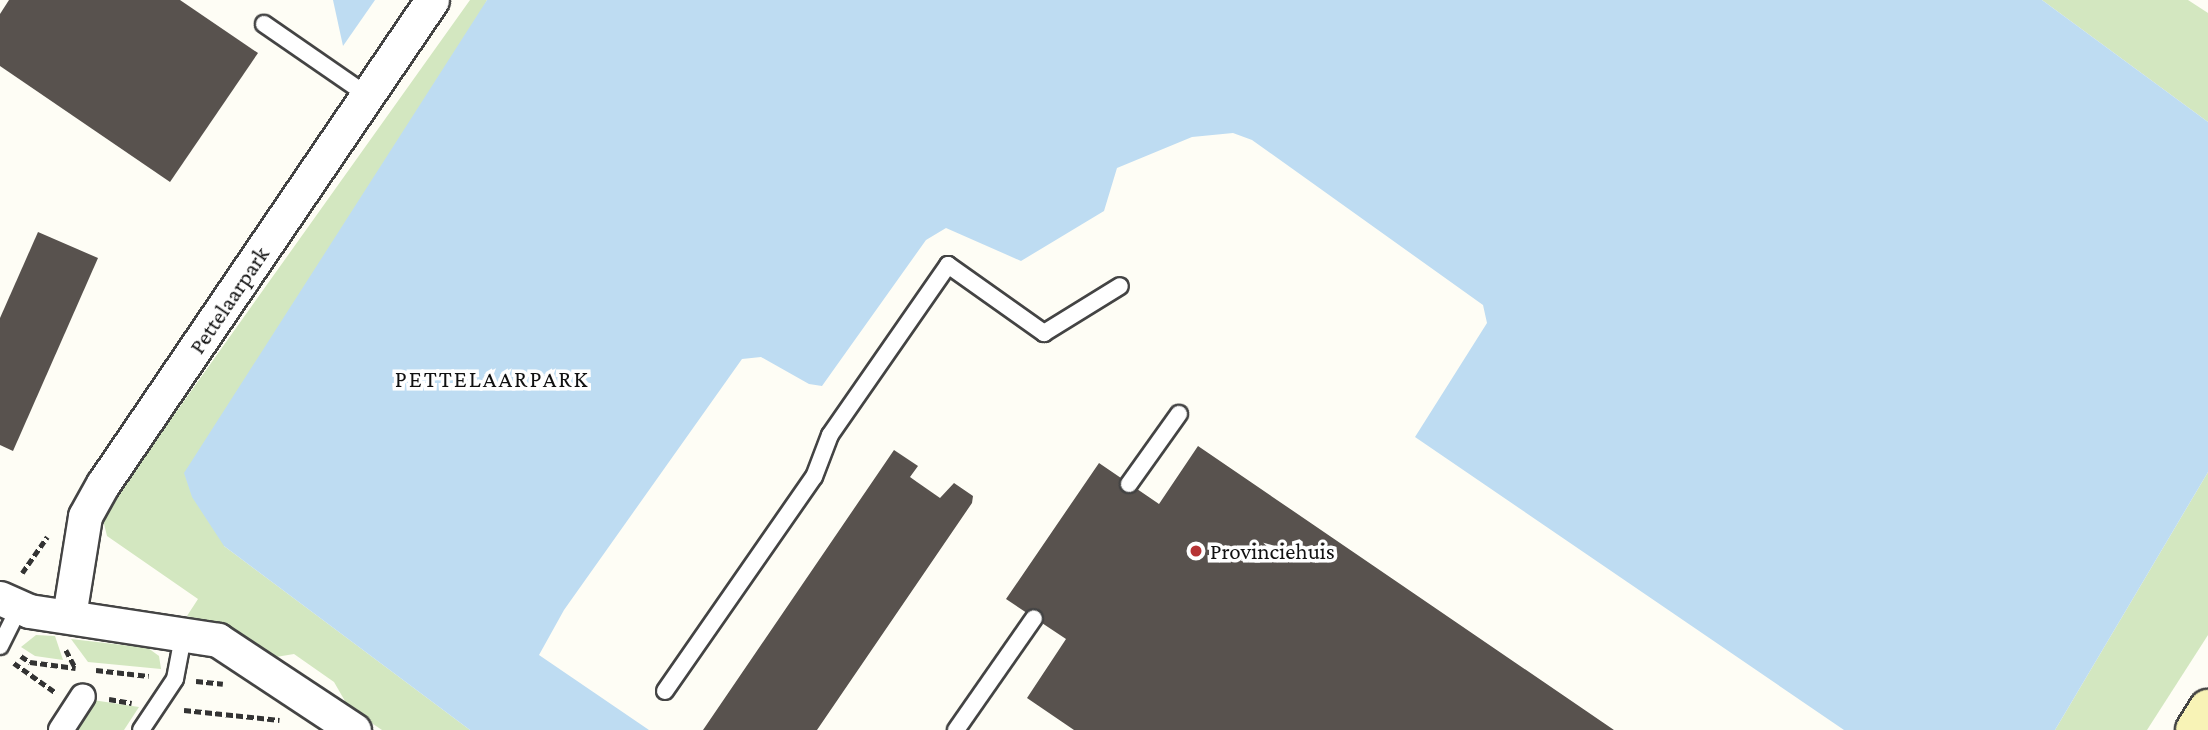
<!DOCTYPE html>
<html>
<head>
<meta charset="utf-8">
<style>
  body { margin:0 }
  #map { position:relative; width:2208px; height:730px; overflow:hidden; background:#fefdf5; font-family:"Crimson Pro",serif }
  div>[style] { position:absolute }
  .green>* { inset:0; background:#d3e7c0 }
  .water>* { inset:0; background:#bedcf2 }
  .building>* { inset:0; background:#58524e }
  .path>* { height:4.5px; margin-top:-2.25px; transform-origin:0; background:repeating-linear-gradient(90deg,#333 0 7px,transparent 0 10.5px) }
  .roads { filter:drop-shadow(2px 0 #444) drop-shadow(-2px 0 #444) drop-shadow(0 2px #444) drop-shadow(0 -2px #444) }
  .service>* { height:16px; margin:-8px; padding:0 8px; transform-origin:8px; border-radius:8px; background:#fff }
  .pedestrian>* { height:24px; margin:-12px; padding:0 12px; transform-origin:12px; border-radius:12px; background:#fff }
  .minor>* { height:33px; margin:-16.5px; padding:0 16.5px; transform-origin:16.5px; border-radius:16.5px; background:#fff }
  .secondary>* { height:38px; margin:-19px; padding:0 19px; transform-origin:19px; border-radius:19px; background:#f8f3b6 }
  .dots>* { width:19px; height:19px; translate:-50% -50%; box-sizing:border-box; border:4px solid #fff; border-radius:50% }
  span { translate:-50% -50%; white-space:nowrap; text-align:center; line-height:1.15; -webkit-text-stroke:7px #fff; paint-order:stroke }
  .street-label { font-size:23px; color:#111 }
  .poi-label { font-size:23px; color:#111 }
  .left { translate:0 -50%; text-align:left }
  .neighbourhood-label { font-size:24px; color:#111; letter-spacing:2px }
</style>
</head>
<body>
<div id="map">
  <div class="green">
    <i style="clip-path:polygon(470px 0,487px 0,224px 546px,470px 730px,382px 730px,349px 708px,334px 682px,294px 654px,276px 657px,233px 629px,187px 616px,198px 599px,107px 536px,102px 516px)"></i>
    <i style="clip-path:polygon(2042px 0,2188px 0,2208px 13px,2208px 122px)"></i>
    <i style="clip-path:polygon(2208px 472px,2208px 635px,2147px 730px,2055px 730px)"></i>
    <i style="clip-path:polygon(36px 635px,55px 636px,63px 660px,35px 656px,21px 647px)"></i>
    <i style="clip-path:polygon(71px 639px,148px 648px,159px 656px,161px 669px,88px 662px)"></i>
    <i style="clip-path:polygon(86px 699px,139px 707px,124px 730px,65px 730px)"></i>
  </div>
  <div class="water">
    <i style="clip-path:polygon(333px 0,375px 0,343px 46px)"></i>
    <i style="clip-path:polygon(487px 0,2042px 0,2208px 122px,2208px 472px,2055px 730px,1844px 730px,1415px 437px,1487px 323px,1483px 305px,1252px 140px,1233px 133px,1192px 137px,1117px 168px,1104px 211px,1021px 261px,946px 228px,926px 240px,822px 386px,809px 384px,761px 357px,742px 359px,564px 610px,539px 655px,649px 730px,470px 730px,224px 546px,192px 497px,184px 473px)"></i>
  </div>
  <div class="building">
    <i style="clip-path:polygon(9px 0,180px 0,258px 53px,170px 182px,0 66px,0 14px)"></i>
    <i style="clip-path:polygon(38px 232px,98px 258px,13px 451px,0 445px,0 318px)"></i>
    <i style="clip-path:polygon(1198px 446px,1614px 730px,1074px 730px,1027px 698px,1066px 639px,1006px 599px,1099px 463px,1159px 504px)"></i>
    <i style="clip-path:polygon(894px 450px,918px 466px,910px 477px,917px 482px,940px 498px,954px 483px,973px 496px,972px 503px,817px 730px,703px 730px)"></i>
  </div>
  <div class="path">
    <i style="left:22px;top:573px;width:44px;rotate:-55.2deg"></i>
    <i style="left:66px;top:650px;width:19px;rotate:62deg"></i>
    <i style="left:21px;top:656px;width:11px;rotate:34deg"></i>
    <i style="left:30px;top:662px;width:46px;rotate:7.4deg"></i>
    <i style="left:14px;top:663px;width:50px;rotate:35.3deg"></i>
    <i style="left:96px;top:670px;width:53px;rotate:6.5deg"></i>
    <i style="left:196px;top:681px;width:27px;rotate:6deg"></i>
    <i style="left:109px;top:699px;width:23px;rotate:10deg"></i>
    <i style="left:184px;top:710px;width:96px;rotate:6deg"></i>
  </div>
  <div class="roads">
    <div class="service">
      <i style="left:264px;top:24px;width:125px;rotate:34.6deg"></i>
      <i style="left:1129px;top:484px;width:86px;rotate:-54.5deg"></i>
      <i style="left:0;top:646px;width:42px;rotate:-63.4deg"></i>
      <i style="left:665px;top:691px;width:261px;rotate:-55.2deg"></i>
      <i style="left:814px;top:477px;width:45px;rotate:-69.1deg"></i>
      <i style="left:830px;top:435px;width:207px;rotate:-55.2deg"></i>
      <i style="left:948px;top:265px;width:118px;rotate:35.3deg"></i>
      <i style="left:1044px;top:333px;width:89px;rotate:-31.7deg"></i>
      <i style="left:141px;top:730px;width:61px;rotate:-56.3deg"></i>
      <i style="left:175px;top:679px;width:48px;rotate:-79.2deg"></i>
      <i style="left:956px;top:730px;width:136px;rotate:-55.1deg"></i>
    </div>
    <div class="pedestrian">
      <i style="left:61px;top:730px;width:40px;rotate:-57.1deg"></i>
    </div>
    <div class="minor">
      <i style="left:0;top:598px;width:32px;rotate:24deg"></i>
      <i style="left:29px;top:611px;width:191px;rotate:8.7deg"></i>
      <i style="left:218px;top:640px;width:163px;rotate:33.5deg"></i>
      <i style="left:69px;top:616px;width:101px;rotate:-80.9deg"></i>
      <i style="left:85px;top:516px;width:37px;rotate:-61deg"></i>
      <i style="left:103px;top:484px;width:585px;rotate:-55.79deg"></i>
    </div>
    <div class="secondary">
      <i style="left:2195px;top:730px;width:25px;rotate:-58deg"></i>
    </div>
  </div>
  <div class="dots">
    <i style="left:1196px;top:551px;background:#b63334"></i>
  </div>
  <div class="street-label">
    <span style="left:229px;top:300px;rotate:-56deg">Pettelaarpark</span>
  </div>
  <div class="poi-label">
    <span class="left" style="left:1210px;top:551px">Provinciehuis</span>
  </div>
  <div class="neighbourhood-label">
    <span style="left:492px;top:379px">PETTELAARPARK</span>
  </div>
</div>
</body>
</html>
